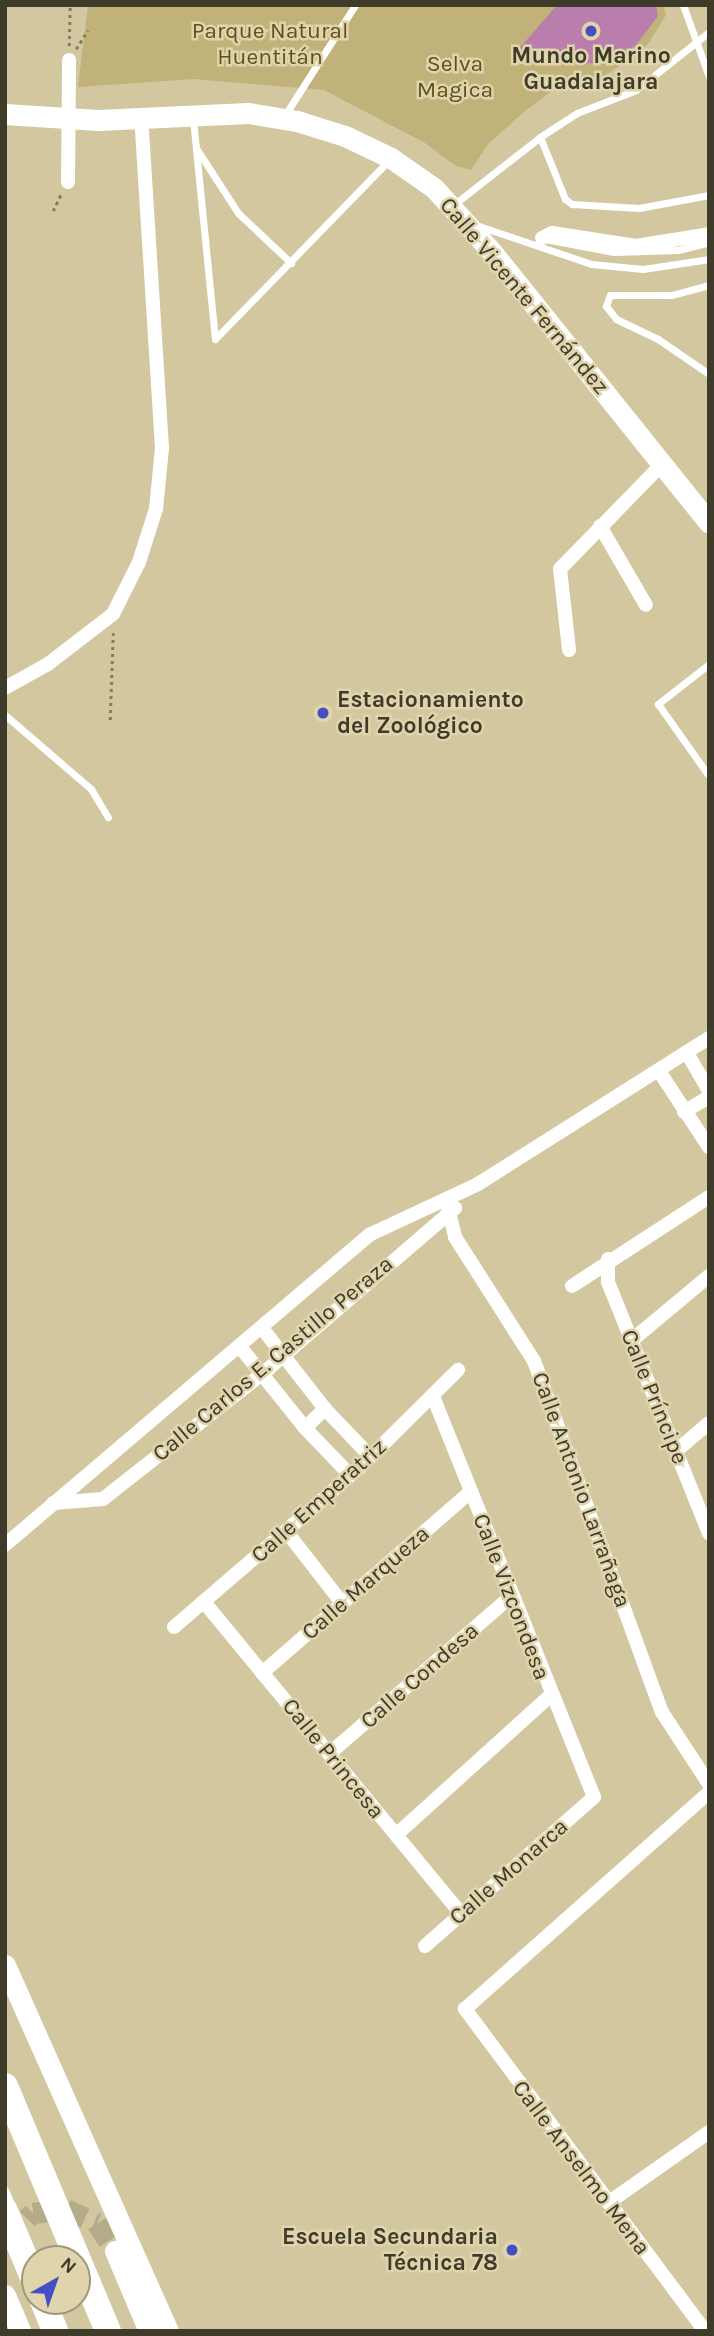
<!DOCTYPE html>
<html>
<head>
<meta charset="utf-8">
<style>
  body { margin:0 }
  #map { position:relative; width:714px; height:2336px; overflow:hidden; background:#d2c79f; font-family:Karla,sans-serif }
  div>[style] { position:absolute }
  .green>* { inset:0; background:#c1b27a }
  .building>* { inset:0; background:#b97eac }
  .secondary-tunnel>* { height:21px; margin-top:-10.5px; transform-origin:0; background:repeating-linear-gradient(90deg,#b5ab88 0 21px,transparent 0 31px) }
  .path>* { height:2.5px; margin-top:-1.25px; transform-origin:0; background:repeating-linear-gradient(90deg,#857d62 0 3.5px,transparent 0 7px) }
  .lane>* { height:7px; margin:-3.5px; padding:0 3.5px; transform-origin:3.5px; border-radius:3.5px; background:#fff }
  .street>* { height:14px; margin:-7px; padding:0 7px; transform-origin:7px; border-radius:7px; background:#fff }
  .secondary>* { height:21px; margin:-10.5px; padding:0 10.5px; transform-origin:10.5px; border-radius:10.5px; background:#fff }
  .highway>* { height:26px; margin:-13px; padding:0 13px; transform-origin:13px; border-radius:13px; background:#fff }
  .dots>* { width:19px; height:19px; translate:-50% -50%; box-sizing:border-box; border:4px solid #dfd4ac; border-radius:50% }
  span { translate:-50% -50%; white-space:nowrap; text-align:center; line-height:1.15; -webkit-text-stroke:5px #dfd4ac; paint-order:stroke }
  .park-label { font-size:23px; color:#60521b }
  .poi-label { font-size:23px; color:#3f3b2b; font-weight:700 }
  .left { translate:0 -50%; text-align:left }
  .right { translate:-100% -50%; text-align:right }
  .street-label { font-size:23px; color:#3f3b2b }
  .frame { position:absolute; inset:0; border:7px solid #3f3b2b; pointer-events:none }
  .north { position:absolute; left:21px; top:2245px; width:70px; height:70px; box-sizing:border-box; background:#dfd4ac; border:2px solid #9f9778; border-radius:50%; rotate:40deg; font-size:19px; font-weight:700; line-height:28px; text-align:center; color:#3f3b2b }
  .north::after { content:''; display:block; margin:auto; width:24px; height:32px; background:#474ec3; clip-path:polygon(50% 0,100% 100%,50% 72%,0 100%) }
</style>
</head>
<body>
<div id="map">
  <div class="green">
    <i style="clip-path:polygon(88px 5px,663px 5px,666px 15px,648px 44px,618px 67px,597px 81px,553px 90px,525px 111px,488px 144px,471px 170px,456px 166px,425px 143px,324px 90px,193px 79px,78px 87px)"></i>
  </div>
  <div class="building">
    <i style="clip-path:polygon(557px 5px,656px 5px,658px 16px,636px 45px,612px 63px,545px 64px,511px 58px)"></i>
  </div>
  <div class="secondary-tunnel">
    <i style="left:5px;top:2240px;width:39px;rotate:-44deg"></i>
    <i style="left:33px;top:2213px;width:33px;rotate:-7deg"></i>
    <i style="left:66px;top:2209px;width:34px;rotate:24deg"></i>
    <i style="left:97px;top:2223px;width:33px;rotate:57deg"></i>
  </div>
  <div class="path">
    <i style="left:69px;top:46px;width:41px;rotate:-88.6deg"></i>
    <i style="left:76px;top:49px;width:22px;rotate:-58deg"></i>
    <i style="left:53px;top:211px;width:19px;rotate:-65deg"></i>
    <i style="left:110px;top:720px;width:87px;rotate:-88deg"></i>
  </div>
  <div class="lane">
    <i style="left:683px;top:5px;width:77px;rotate:70.1deg"></i>
    <i style="left:285px;top:115px;width:130px;rotate:-57.5deg"></i>
    <i style="left:193px;top:119px;width:221px;rotate:84.3deg"></i>
    <i style="left:540px;top:137px;width:67px;rotate:68deg"></i>
    <i style="left:565px;top:199px;width:9px;rotate:36deg"></i>
    <i style="left:572px;top:204px;width:67px;rotate:3.4deg"></i>
    <i style="left:639px;top:208px;width:71px;rotate:-10.5deg"></i>
    <i style="left:196px;top:148px;width:77px;rotate:57.1deg"></i>
    <i style="left:238px;top:213px;width:73px;rotate:43.3deg"></i>
    <i style="left:452px;top:206px;width:112px;rotate:-38.1deg"></i>
    <i style="left:540px;top:137px;width:44px;rotate:-33deg"></i>
    <i style="left:577px;top:113px;width:63px;rotate:-21.3deg"></i>
    <i style="left:636px;top:90px;width:93px;rotate:-38.5deg"></i>
    <i style="left:476px;top:225px;width:121px;rotate:18.7deg"></i>
    <i style="left:591px;top:264px;width:52px;rotate:5.5deg"></i>
    <i style="left:643px;top:269px;width:67px;rotate:-8.6deg"></i>
    <i style="left:545px;top:239px;width:70px;rotate:10.7deg"></i>
    <i style="left:614px;top:252px;width:64px;rotate:-1.8deg"></i>
    <i style="left:678px;top:250px;width:32px;rotate:-14deg"></i>
    <i style="left:709px;top:285px;width:39px;rotate:165deg"></i>
    <i style="left:671px;top:295px;width:61px;rotate:180deg"></i>
    <i style="left:610px;top:295px;width:12px;rotate:110deg"></i>
    <i style="left:606px;top:306px;width:16px;rotate:52deg"></i>
    <i style="left:616px;top:319px;width:47px;rotate:25.5deg"></i>
    <i style="left:658px;top:339px;width:62px;rotate:34.5deg"></i>
    <i style="left:215px;top:339px;width:248px;rotate:-45.8deg"></i>
    <i style="left:709px;top:664px;width:65px;rotate:141.9deg"></i>
    <i style="left:658px;top:704px;width:88px;rotate:54.7deg"></i>
    <i style="left:5px;top:715px;width:113px;rotate:40.7deg"></i>
    <i style="left:91px;top:789px;width:33px;rotate:59deg"></i>
    <i style="left:5px;top:2190px;width:17px;rotate:66deg"></i>
  </div>
  <div class="street">
    <i style="left:68px;top:182px;width:122px;rotate:-89.5deg"></i>
    <i style="left:542px;top:238px;width:11px;rotate:-27deg"></i>
    <i style="left:552px;top:233px;width:85px;rotate:8.8deg"></i>
    <i style="left:636px;top:246px;width:74px;rotate:-9.3deg"></i>
    <i style="left:600px;top:526px;width:91px;rotate:59.8deg"></i>
    <i style="left:569px;top:650px;width:81px;rotate:-96.3deg"></i>
    <i style="left:560px;top:569px;width:146px;rotate:-45.8deg"></i>
    <i style="left:5px;top:688px;width:49px;rotate:-29.2deg"></i>
    <i style="left:48px;top:664px;width:82px;rotate:-37.6deg"></i>
    <i style="left:113px;top:614px;width:58px;rotate:-63.4deg"></i>
    <i style="left:139px;top:562px;width:56px;rotate:-72.2deg"></i>
    <i style="left:156px;top:509px;width:61px;rotate:-84.4deg"></i>
    <i style="left:162px;top:448px;width:331px;rotate:-93.6deg"></i>
    <i style="left:687px;top:1053px;width:44px;rotate:59.9deg"></i>
    <i style="left:659px;top:1071px;width:91px;rotate:56.7deg"></i>
    <i style="left:684px;top:1112px;width:29px;rotate:-31deg"></i>
    <i style="left:446px;top:1200px;width:38px;rotate:76deg"></i>
    <i style="left:455px;top:1237px;width:147px;rotate:57.5deg"></i>
    <i style="left:534px;top:1361px;width:374px;rotate:70deg"></i>
    <i style="left:662px;top:1712px;width:86px;rotate:56.9deg"></i>
    <i style="left:608px;top:1259px;width:23px;rotate:90deg"></i>
    <i style="left:608px;top:1282px;width:271px;rotate:68.1deg"></i>
    <i style="left:572px;top:1286px;width:163px;rotate:-33deg"></i>
    <i style="left:262px;top:1328px;width:103px;rotate:52.1deg"></i>
    <i style="left:325px;top:1409px;width:66px;rotate:46.2deg"></i>
    <i style="left:631px;top:1341px;width:102px;rotate:-39.8deg"></i>
    <i style="left:241px;top:1348px;width:102px;rotate:51.3deg"></i>
    <i style="left:305px;top:1428px;width:65px;rotate:46.2deg"></i>
    <i style="left:305px;top:1428px;width:28px;rotate:-44deg"></i>
    <i style="left:676px;top:1451px;width:43px;rotate:-40.3deg"></i>
    <i style="left:53px;top:1503px;width:50px;rotate:-4.6deg"></i>
    <i style="left:103px;top:1499px;width:210px;rotate:-38.2deg"></i>
    <i style="left:268px;top:1369px;width:247px;rotate:-40.7deg"></i>
    <i style="left:286px;top:1531px;width:91px;rotate:52.1deg"></i>
    <i style="left:5px;top:1545px;width:480px;rotate:-40.4deg"></i>
    <i style="left:371px;top:1234px;width:118px;rotate:-25deg"></i>
    <i style="left:478px;top:1184px;width:273px;rotate:-32.3deg"></i>
    <i style="left:204px;top:1602px;width:406px;rotate:50.5deg"></i>
    <i style="left:174px;top:1627px;width:243px;rotate:-40.7deg"></i>
    <i style="left:358px;top:1469px;width:141px;rotate:-44.7deg"></i>
    <i style="left:262px;top:1673px;width:276px;rotate:-41deg"></i>
    <i style="left:329px;top:1754px;width:240px;rotate:-40.9deg"></i>
    <i style="left:396px;top:1835px;width:207px;rotate:-42.1deg"></i>
    <i style="left:425px;top:1946px;width:225px;rotate:-41.4deg"></i>
    <i style="left:594px;top:1797px;width:433px;rotate:-111.9deg"></i>
    <i style="left:608px;top:2203px;width:123px;rotate:-35.1deg"></i>
    <i style="left:705px;top:2331px;width:402px;rotate:-126.7deg"></i>
    <i style="left:465px;top:2009px;width:327px;rotate:-41.6deg"></i>
  </div>
  <div class="secondary">
    <i style="left:5px;top:114px;width:93px;rotate:3.7deg"></i>
    <i style="left:98px;top:120px;width:150px;rotate:-2.7deg"></i>
    <i style="left:248px;top:113px;width:50px;rotate:9.3deg"></i>
    <i style="left:297px;top:121px;width:50px;rotate:17.4deg"></i>
    <i style="left:345px;top:136px;width:51px;rotate:25.6deg"></i>
    <i style="left:391px;top:158px;width:52px;rotate:34.9deg"></i>
    <i style="left:434px;top:188px;width:86px;rotate:47.8deg"></i>
    <i style="left:492px;top:252px;width:347px;rotate:51.3deg"></i>
    <i style="left:5px;top:1965px;width:401px;rotate:66deg"></i>
    <i style="left:115px;top:2251px;width:87px;rotate:67deg"></i>
    <i style="left:5px;top:2295px;width:39px;rotate:67deg"></i>
  </div>
  <div class="highway">
    <i style="left:5px;top:2086px;width:266px;rotate:67.2deg"></i>
    <i style="left:5px;top:2211px;width:77px;rotate:67.1deg"></i>
    <i style="left:43px;top:2301px;width:32px;rotate:68deg"></i>
  </div>
  <div class="dots">
    <i style="left:591px;top:31px;background:#474ec3"></i>
    <i style="left:323px;top:713px;background:#474ec3"></i>
    <i style="left:512px;top:2250px;background:#474ec3"></i>
  </div>
  <div class="park-label">
    <span style="left:270px;top:44px">Parque Natural<br>Huentitán</span>
    <span style="left:455px;top:77px">Selva<br>Magica</span>
  </div>
  <div class="poi-label">
    <span style="left:591px;top:69px">Mundo Marino<br>Guadalajara</span>
    <span class="left" style="left:337px;top:713px">Estacionamiento<br>del Zoológico</span>
    <span class="right" style="left:498px;top:2250px">Escuela Secundaria<br>Técnica 78</span>
  </div>
  <div class="street-label">
    <span style="left:524px;top:296px;rotate:50deg">Calle Vicente Fernández</span>
    <span style="left:273px;top:1359px;rotate:-40deg">Calle Carlos E. Castillo Peraza</span>
    <span style="left:654px;top:1397px;rotate:68deg">Calle Príncipe</span>
    <span style="left:581px;top:1490px;rotate:70deg">Calle Antonio Larrañaga</span>
    <span style="left:319px;top:1501px;rotate:-42deg">Calle Emperatriz</span>
    <span style="left:366px;top:1583px;rotate:-41deg">Calle Marqueza</span>
    <span style="left:511px;top:1597px;rotate:69deg">Calle Vizcondesa</span>
    <span style="left:420px;top:1676px;rotate:-41deg">Calle Condesa</span>
    <span style="left:333px;top:1759px;rotate:51deg">Calle Princesa</span>
    <span style="left:509px;top:1872px;rotate:-41deg">Calle Monarca</span>
    <span style="left:581px;top:2168px;rotate:53deg">Calle Anselmo Mena</span>
  </div>
  <div class="frame"></div>
  <div class="north">N</div>
</div>
</body>
</html>
